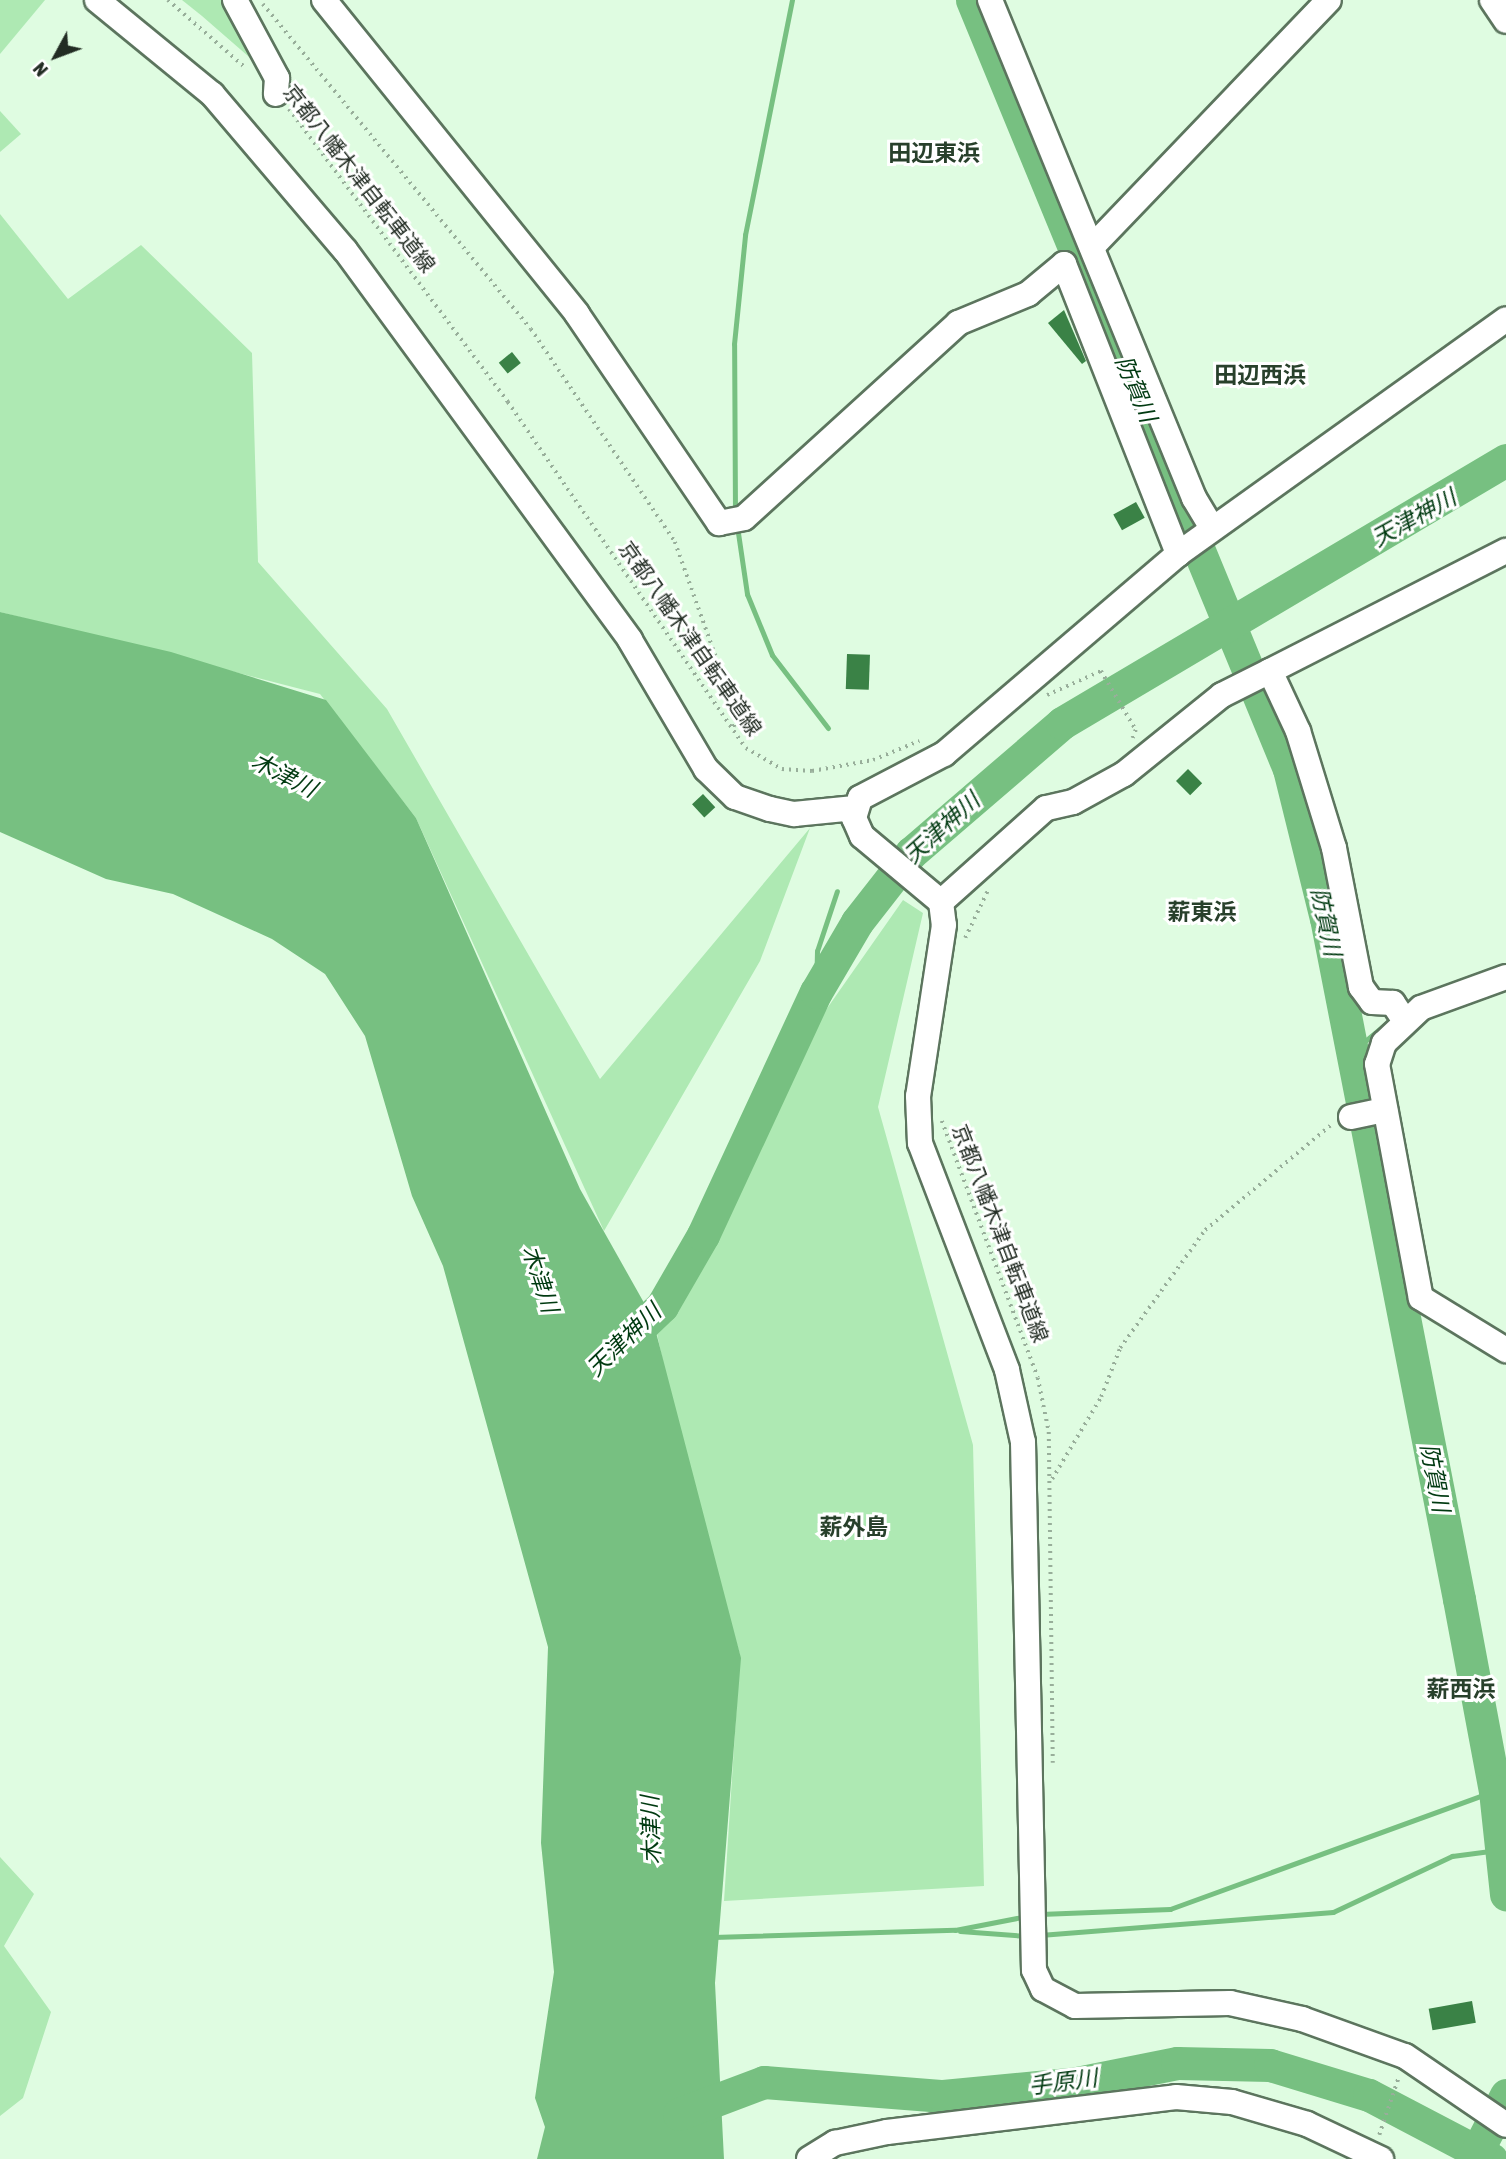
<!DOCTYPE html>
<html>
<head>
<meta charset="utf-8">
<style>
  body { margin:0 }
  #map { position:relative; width:1506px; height:2159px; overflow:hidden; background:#dffce1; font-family:"Asap Condensed","Noto Sans JP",sans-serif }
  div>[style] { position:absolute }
  .green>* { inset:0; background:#aee9b3 }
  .water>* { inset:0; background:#77c081 }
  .stream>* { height:5px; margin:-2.5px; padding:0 2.5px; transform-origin:2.5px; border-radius:2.5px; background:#77c081 }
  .river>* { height:33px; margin:-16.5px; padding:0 16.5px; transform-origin:16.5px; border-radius:16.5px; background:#77c081 }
  .building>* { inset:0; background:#3a8246; transform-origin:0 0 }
  .path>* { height:3.5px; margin-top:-1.75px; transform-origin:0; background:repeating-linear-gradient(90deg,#98ae9a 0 2px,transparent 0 7px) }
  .roads { filter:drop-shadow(2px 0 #5c755e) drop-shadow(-2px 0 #5c755e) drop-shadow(0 2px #5c755e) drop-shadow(0 -2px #5c755e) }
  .minor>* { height:24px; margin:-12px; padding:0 12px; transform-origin:12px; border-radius:12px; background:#fff }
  span { translate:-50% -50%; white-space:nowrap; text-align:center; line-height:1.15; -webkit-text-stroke:6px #fff; paint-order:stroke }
  .street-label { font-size:21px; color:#222c23 }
  .neighbourhood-label { font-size:23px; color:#28402b; font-weight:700 }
  .water-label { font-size:23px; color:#013a11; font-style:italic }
  .north { position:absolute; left:21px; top:21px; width:70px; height:70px; -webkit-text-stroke:5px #fff; paint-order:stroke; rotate:229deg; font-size:19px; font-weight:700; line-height:28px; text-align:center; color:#222c23 }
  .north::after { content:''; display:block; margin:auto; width:24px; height:32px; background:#222c23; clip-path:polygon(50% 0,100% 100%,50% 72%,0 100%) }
</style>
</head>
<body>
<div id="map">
  <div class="green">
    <i style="clip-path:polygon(0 0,45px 0,0 54px)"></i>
    <i style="clip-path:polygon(182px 0,227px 0,263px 69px,202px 16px)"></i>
    <i style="clip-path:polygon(0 111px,21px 134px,0 152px)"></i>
    <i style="clip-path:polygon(0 214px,68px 299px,141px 245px,252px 353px,258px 562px,387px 709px,600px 1079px,810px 828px,760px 961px,604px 1231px,416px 818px,320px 694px,0 612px)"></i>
    <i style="clip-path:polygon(903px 900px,923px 913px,878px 1107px,973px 1445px,984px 1886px,724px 1901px,740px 1655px,683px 1456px,653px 1315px,821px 1017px)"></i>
    <i style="clip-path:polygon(0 1857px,34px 1894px,4px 1946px,51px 2012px,23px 2098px,0 2116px)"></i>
  </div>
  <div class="water">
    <i style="clip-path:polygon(0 612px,171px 652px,326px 700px,416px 818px,580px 1189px,652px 1317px,741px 1658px,715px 1983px,724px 2159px,537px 2159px,545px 2127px,535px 2098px,554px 1972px,541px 1843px,548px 1647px,443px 1266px,412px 1196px,365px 1036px,325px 974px,272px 939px,173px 894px,106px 879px,0 832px)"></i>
  </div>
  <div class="stream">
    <i style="left:735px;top:513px;width:169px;rotate:-90.3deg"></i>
    <i style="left:734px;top:344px;width:110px;rotate:-84.2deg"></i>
    <i style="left:745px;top:235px;width:240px;rotate:-78.7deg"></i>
    <i style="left:737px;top:526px;width:69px;rotate:81.6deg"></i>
    <i style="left:747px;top:594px;width:66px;rotate:67.7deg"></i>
    <i style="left:772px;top:655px;width:92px;rotate:52.5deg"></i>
    <i style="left:816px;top:992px;width:41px;rotate:-88.6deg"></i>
    <i style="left:817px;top:951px;width:63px;rotate:-71.6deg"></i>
    <i style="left:1352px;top:1052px;width:56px;rotate:-39.9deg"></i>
    <i style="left:1040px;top:1914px;width:130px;rotate:-2.2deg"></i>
    <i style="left:1170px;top:1909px;width:346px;rotate:-20deg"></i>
    <i style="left:960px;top:1931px;width:67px;rotate:4.3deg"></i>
    <i style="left:1040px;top:1935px;width:294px;rotate:-4.5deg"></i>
    <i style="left:1333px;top:1912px;width:132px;rotate:-25.2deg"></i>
    <i style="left:1452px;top:1856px;width:54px;rotate:-7.4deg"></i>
    <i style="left:713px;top:1937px;width:242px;rotate:-1.7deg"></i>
    <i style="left:955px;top:1930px;width:73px;rotate:-11deg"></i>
  </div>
  <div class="river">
    <i style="left:972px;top:0;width:832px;rotate:67.6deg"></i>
    <i style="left:1289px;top:769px;width:154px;rotate:76.1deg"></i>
    <i style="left:1326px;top:918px;width:694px;rotate:78.95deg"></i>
    <i style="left:1459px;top:1599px;width:195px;rotate:79.4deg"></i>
    <i style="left:1495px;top:1791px;width:104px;rotate:83.9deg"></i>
    <i style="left:620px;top:1346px;width:58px;rotate:-43.6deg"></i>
    <i style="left:662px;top:1306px;width:82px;rotate:-60deg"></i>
    <i style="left:703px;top:1235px;width:268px;rotate:-65.1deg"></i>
    <i style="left:816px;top:992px;width:81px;rotate:-59.6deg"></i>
    <i style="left:857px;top:922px;width:88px;rotate:-52deg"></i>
    <i style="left:911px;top:853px;width:199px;rotate:-40.7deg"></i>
    <i style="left:1062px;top:723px;width:516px;rotate:-30.64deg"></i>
    <i style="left:679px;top:2114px;width:91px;rotate:-20.6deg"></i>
    <i style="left:764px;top:2082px;width:180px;rotate:4.5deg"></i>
    <i style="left:943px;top:2096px;width:135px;rotate:-5.5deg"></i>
    <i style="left:1077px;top:2083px;width:102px;rotate:-11.3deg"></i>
    <i style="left:1177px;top:2063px;width:93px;rotate:1.2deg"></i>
    <i style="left:1270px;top:2065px;width:103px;rotate:16.9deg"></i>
    <i style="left:1369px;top:2095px;width:138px;rotate:27.7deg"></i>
    <i style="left:1473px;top:2159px;width:72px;rotate:-62.7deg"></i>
  </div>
  <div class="building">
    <i style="clip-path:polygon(1064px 310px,1086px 361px,1082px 364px,1048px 323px)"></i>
    <i style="left:512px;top:352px;width:14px;height:17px;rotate:51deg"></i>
    <i style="left:1136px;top:502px;width:18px;height:26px;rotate:61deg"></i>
    <i style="left:847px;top:654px;width:23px;height:35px;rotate:2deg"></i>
    <i style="left:1188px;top:769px;width:20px;height:17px;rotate:45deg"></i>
    <i style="left:703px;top:794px;width:18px;height:15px;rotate:47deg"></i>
    <i style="left:1472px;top:2001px;width:22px;height:44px;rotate:80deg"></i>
  </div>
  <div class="path">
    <i style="left:168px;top:0;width:103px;rotate:41.1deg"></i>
    <i style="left:263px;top:4px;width:421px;rotate:50.5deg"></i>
    <i style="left:531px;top:329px;width:257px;rotate:55.9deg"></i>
    <i style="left:675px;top:542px;width:188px;rotate:70.4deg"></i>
    <i style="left:738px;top:719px;width:13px;rotate:119deg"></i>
    <i style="left:289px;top:109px;width:366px;rotate:53.2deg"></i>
    <i style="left:508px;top:402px;width:420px;rotate:55.5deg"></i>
    <i style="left:746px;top:748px;width:42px;rotate:30.3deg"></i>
    <i style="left:782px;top:769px;width:30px;rotate:4deg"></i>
    <i style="left:812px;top:771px;width:62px;rotate:-10.2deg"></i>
    <i style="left:873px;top:760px;width:50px;rotate:-22.4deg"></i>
    <i style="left:1047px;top:695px;width:59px;rotate:-24deg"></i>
    <i style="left:1101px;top:671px;width:69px;rotate:59.3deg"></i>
    <i style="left:1136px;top:730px;width:9px;rotate:111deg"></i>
    <i style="left:965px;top:938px;width:55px;rotate:-64.4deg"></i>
    <i style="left:942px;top:1121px;width:274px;rotate:69.5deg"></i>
    <i style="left:1038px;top:1378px;width:55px;rotate:78.5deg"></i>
    <i style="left:1049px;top:1432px;width:331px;rotate:89.3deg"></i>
    <i style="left:1052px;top:1479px;width:96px;rotate:-59.1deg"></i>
    <i style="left:1101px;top:1397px;width:53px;rotate:-68.8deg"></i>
    <i style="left:1120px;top:1348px;width:145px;rotate:-54.2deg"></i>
    <i style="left:1205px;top:1230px;width:165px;rotate:-39.8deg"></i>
    <i style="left:1379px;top:2135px;width:62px;rotate:-71.3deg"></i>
  </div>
  <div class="roads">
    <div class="minor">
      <i style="left:97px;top:0;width:149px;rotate:39.3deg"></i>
      <i style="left:212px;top:94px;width:205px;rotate:49.6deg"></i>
      <i style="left:345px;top:250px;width:483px;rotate:53.8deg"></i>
      <i style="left:630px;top:640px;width:150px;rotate:59.5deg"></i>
      <i style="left:706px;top:769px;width:40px;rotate:44deg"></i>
      <i style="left:735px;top:797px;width:37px;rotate:19deg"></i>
      <i style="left:770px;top:809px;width:25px;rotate:12deg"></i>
      <i style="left:794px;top:814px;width:61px;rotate:-5.6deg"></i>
      <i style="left:235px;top:0;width:89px;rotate:61.7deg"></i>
      <i style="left:277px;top:78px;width:16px;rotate:94deg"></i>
      <i style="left:324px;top:0;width:403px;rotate:51.1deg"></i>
      <i style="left:577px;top:314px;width:253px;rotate:55.8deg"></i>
      <i style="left:719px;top:523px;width:25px;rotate:-11deg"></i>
      <i style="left:744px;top:518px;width:290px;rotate:-42.3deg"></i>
      <i style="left:958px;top:323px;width:76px;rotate:-22.5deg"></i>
      <i style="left:1028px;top:294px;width:47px;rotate:-39.8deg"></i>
      <i style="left:1064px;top:264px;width:312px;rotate:68.5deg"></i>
      <i style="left:990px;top:0;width:538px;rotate:67.72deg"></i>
      <i style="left:1194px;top:498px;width:35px;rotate:59deg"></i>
      <i style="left:1492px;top:0;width:25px;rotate:56deg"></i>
      <i style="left:1092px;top:247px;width:342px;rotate:-46.2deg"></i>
      <i style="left:1270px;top:671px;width:54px;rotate:153.4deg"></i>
      <i style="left:1222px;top:695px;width:126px;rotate:141.1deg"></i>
      <i style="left:1124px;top:774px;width:58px;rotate:151.2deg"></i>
      <i style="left:1073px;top:802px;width:28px;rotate:167deg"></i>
      <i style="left:1046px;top:808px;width:141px;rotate:138.2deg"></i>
      <i style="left:941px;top:902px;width:23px;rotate:83deg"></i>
      <i style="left:944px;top:925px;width:173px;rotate:98.6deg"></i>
      <i style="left:918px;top:1096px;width:47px;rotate:87.6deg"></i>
      <i style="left:920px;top:1143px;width:243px;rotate:69deg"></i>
      <i style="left:1007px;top:1370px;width:74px;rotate:77.5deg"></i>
      <i style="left:1023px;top:1442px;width:528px;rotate:88.81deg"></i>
      <i style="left:1034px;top:1970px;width:21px;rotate:65deg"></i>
      <i style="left:1043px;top:1989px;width:36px;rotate:28deg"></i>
      <i style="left:1075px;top:2006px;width:155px;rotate:-1.1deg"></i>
      <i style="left:1230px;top:2003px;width:74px;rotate:12.5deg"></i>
      <i style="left:1302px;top:2019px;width:109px;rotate:19.8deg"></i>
      <i style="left:1405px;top:2056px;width:122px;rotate:34.3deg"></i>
      <i style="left:941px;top:902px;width:103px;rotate:-140.1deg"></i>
      <i style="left:862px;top:836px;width:20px;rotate:-114deg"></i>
      <i style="left:854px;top:818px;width:21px;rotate:-73deg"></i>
      <i style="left:860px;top:798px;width:95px;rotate:-27.6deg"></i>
      <i style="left:944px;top:754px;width:308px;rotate:-40.5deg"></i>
      <i style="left:1178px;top:554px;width:403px;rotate:-35.6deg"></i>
      <i style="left:1506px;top:977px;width:90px;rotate:160deg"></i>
      <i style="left:1421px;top:1008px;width:51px;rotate:136.6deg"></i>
      <i style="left:1384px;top:1043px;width:22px;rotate:108deg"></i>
      <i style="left:1377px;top:1064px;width:238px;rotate:79.4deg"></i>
      <i style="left:1421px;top:1298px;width:100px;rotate:31.5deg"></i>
      <i style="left:1405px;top:1021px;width:22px;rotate:-124deg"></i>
      <i style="left:1393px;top:1003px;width:21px;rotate:-177deg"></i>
      <i style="left:1372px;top:1002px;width:19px;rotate:-126deg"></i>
      <i style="left:1361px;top:987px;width:142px;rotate:-101deg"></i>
      <i style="left:1334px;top:848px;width:122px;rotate:-107.1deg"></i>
      <i style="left:1298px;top:731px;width:66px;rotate:-115deg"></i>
      <i style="left:1270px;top:671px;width:265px;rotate:-27deg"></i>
      <i style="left:1351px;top:1117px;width:35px;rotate:-12deg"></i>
      <i style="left:809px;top:2159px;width:31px;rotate:-32deg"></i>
      <i style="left:835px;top:2143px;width:53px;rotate:-11.9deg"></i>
      <i style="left:887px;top:2132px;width:291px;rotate:-6.9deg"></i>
      <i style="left:1176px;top:2097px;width:56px;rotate:5.1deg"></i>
      <i style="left:1232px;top:2102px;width:78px;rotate:16.3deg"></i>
      <i style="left:1307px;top:2124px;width:82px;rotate:25.3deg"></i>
    </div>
  </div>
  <div class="street-label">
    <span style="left:360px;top:178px;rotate:52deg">京都八幡木津自転車道線</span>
    <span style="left:691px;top:638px;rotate:55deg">京都八幡木津自転車道線</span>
    <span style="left:1001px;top:1233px;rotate:69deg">京都八幡木津自転車道線</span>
  </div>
  <div class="neighbourhood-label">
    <span style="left:934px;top:153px">田辺東浜</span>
    <span style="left:1260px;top:375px">田辺西浜</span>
    <span style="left:1202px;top:912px">薪東浜</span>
    <span style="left:854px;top:1527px">薪外島</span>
    <span style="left:1461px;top:1689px">薪西浜</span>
  </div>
  <div class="water-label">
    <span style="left:1136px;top:389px;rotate:67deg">防賀川</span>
    <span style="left:1414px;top:518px;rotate:-29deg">天津神川</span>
    <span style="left:284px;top:775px;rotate:27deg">木津川</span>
    <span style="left:942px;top:828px;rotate:-42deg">天津神川</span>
    <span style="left:1326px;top:922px;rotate:78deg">防賀川</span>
    <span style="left:540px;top:1279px;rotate:72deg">木津川</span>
    <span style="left:624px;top:1340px;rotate:-44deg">天津神川</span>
    <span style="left:1435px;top:1478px;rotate:79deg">防賀川</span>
    <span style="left:651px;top:1830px;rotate:-92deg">木津川</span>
    <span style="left:1063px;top:2082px;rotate:-7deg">手原川</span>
  </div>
  <div class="north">N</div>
</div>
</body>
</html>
